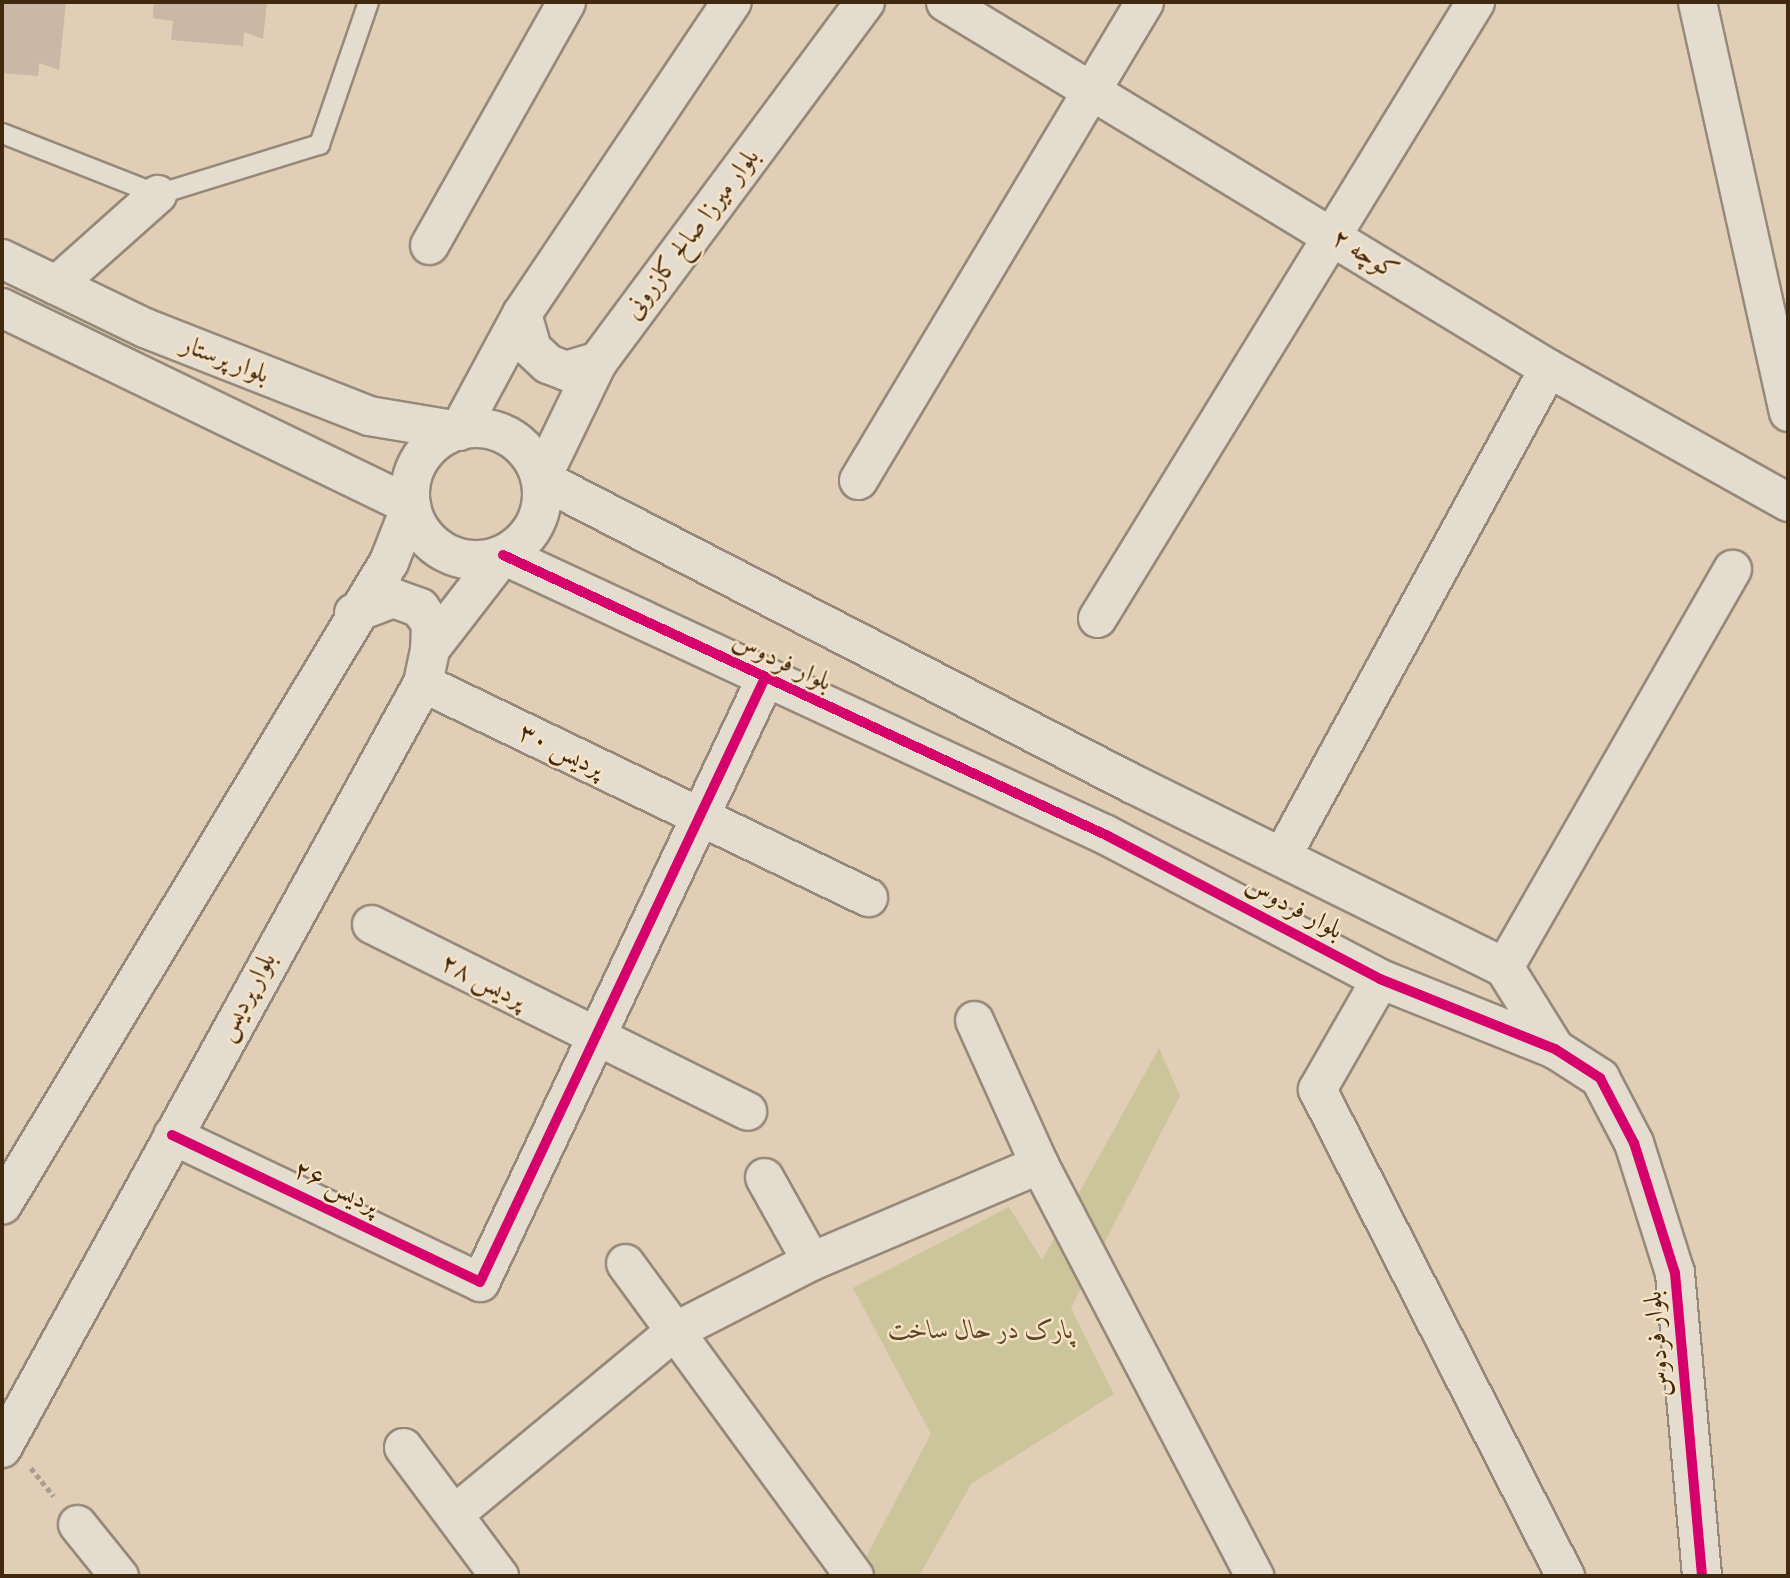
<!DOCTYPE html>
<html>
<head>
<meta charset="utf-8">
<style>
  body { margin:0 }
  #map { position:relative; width:1790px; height:1578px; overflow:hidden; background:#e0ceb6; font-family:"IM FELL English",Amiri,serif }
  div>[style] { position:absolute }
  .green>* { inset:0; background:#ccc49a }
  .building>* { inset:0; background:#cab7a5 }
  .path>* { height:4.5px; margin-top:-2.25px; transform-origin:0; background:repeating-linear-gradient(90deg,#a89e92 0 5px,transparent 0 8.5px) }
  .roads { filter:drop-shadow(2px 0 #968979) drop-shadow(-2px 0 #968979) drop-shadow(0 2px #968979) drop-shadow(0 -2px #968979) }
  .lane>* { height:19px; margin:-9.5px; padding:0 9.5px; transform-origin:9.5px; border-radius:9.5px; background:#e5dcd0 }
  .street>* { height:37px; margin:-18.5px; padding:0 18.5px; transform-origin:18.5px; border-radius:18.5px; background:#e5dcd0 }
  .secondary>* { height:38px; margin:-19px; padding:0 19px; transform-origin:19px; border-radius:19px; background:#e5dcd0 }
  .secondary>.ring { margin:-19px; padding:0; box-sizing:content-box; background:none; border:38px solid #e5dcd0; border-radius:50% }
  .cycleway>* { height:10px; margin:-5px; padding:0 5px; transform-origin:5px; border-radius:5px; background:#d6006c }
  span { translate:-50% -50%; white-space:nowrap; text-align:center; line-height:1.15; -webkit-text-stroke:5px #f6e2c4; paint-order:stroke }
  .street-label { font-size:26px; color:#41290f }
  .park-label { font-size:26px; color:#5a4626; font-style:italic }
  .frame { position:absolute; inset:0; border:4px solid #41290f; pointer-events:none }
</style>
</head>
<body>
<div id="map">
  <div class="green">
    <i style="clip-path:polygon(1159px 1048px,1180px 1096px,1071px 1308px,1114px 1394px,971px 1484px,919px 1576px,856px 1576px,931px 1434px,853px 1288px,1009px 1207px,1042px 1260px)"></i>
  </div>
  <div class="building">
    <i style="clip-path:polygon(2px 2px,66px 2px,59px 70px,39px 63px,38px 76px,2px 73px)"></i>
    <i style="clip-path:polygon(154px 2px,267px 2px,263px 39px,244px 32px,243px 46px,171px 40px,173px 21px,153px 18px)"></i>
  </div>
  <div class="path">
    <i style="left:31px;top:1468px;width:36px;rotate:51deg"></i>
  </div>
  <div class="roads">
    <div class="lane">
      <i style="left:2px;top:133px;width:167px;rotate:21.5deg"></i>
      <i style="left:157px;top:194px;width:170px;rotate:-17.2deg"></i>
      <i style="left:319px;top:144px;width:150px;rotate:-71deg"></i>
    </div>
    <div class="street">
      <i style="left:945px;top:2px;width:705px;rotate:31.26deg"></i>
      <i style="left:1548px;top:368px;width:275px;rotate:29.2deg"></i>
      <i style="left:1697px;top:2px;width:420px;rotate:77.5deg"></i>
      <i style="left:429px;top:245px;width:279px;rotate:-60.6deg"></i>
      <i style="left:55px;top:285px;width:137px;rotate:-41.7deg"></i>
      <i style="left:858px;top:480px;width:557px;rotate:-59.11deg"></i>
      <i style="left:1097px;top:618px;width:723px;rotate:-58.47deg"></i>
      <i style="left:423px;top:683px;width:494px;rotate:25.7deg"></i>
      <i style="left:1281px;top:857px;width:557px;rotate:-61.36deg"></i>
      <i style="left:371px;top:924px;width:420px;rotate:26.4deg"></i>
      <i style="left:1504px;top:967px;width:459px;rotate:-60.2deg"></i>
      <i style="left:1380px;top:979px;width:127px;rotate:119.8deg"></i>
      <i style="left:1317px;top:1089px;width:547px;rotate:63.01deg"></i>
      <i style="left:974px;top:1020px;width:158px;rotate:65.7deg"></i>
      <i style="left:1039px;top:1164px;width:465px;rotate:62.4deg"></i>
      <i style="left:172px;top:1135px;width:341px;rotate:25.5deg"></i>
      <i style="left:480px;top:1282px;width:666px;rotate:-64.74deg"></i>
      <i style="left:764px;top:1177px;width:96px;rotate:60.8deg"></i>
      <i style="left:625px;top:1263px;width:388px;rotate:53.8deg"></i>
      <i style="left:403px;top:1447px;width:161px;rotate:53.3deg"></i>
      <i style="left:456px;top:1512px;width:283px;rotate:-39.7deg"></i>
      <i style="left:674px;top:1331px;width:154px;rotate:-27.1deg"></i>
      <i style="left:811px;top:1261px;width:248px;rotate:-23deg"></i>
      <i style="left:77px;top:1524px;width:67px;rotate:51.1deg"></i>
    </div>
    <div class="secondary">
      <i style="left:865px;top:2px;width:447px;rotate:126.6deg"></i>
      <i style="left:598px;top:361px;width:131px;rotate:115.8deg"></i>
      <i style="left:541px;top:479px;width:666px;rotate:27.26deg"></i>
      <i style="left:1133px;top:784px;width:414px;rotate:26.3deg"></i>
      <i style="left:1504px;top:967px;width:97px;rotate:58.1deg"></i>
      <i style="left:2px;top:259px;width:159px;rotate:25.8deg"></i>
      <i style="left:145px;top:328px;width:241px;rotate:21.4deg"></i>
      <i style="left:369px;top:416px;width:91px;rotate:9.5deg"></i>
      <i style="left:459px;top:431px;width:133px;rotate:-61.7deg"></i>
      <i style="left:522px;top:314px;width:376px;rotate:-56.1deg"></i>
      <i style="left:2px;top:308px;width:454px;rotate:25.8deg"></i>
      <i style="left:411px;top:506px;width:60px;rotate:111.4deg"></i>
      <i style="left:389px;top:562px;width:750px;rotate:121.04deg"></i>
      <i style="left:522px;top:314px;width:36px;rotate:74deg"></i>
      <i style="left:532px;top:349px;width:22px;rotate:43deg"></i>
      <i style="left:548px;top:364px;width:19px;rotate:21deg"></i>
      <i style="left:566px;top:371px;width:34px;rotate:-17deg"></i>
      <i class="ring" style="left:410px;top:428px;width:94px;height:94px"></i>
      <i style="left:354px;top:613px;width:42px;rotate:-21deg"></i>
      <i style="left:393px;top:598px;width:29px;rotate:20deg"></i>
      <i style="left:420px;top:608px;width:19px;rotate:55deg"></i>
      <i style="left:431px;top:624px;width:25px;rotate:92deg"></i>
      <i style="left:2px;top:1448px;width:873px;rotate:-61.17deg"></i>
      <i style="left:423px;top:683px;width:35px;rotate:-78deg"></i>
      <i style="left:430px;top:649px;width:119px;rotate:-52.2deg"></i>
      <i style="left:503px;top:555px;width:665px;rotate:24.91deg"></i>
      <i style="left:1106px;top:835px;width:310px;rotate:27.7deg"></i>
      <i style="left:1380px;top:979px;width:188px;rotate:21.8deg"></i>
      <i style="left:1555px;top:1049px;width:54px;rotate:32.8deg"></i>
      <i style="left:1600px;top:1078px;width:73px;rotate:62.4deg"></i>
      <i style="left:1634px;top:1143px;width:136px;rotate:72.5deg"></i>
      <i style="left:1675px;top:1273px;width:304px;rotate:84.9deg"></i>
    </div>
  </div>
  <div class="cycleway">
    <i style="left:503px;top:555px;width:665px;rotate:24.91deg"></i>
    <i style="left:1106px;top:835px;width:310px;rotate:27.7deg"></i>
    <i style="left:1380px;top:979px;width:188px;rotate:21.8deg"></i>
    <i style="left:1555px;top:1049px;width:54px;rotate:32.8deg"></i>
    <i style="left:1600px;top:1078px;width:73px;rotate:62.4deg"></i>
    <i style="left:1634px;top:1143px;width:136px;rotate:72.5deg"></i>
    <i style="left:1675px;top:1273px;width:304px;rotate:84.9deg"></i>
    <i style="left:172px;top:1135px;width:341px;rotate:25.5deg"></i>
    <i style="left:480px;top:1282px;width:666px;rotate:-64.74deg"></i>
  </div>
  <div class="street-label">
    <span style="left:692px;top:234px;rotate:-53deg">بلوار میرزا صالح کازرونی</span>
    <span style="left:1365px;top:255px;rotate:32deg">کوچه ۲</span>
    <span style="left:225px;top:360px;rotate:21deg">بلوار پرستار</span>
    <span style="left:782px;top:662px;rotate:25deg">بلوار فردوس</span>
    <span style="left:561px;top:751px;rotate:26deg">پردیس ۳۰</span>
    <span style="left:1294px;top:908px;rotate:28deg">بلوار فردوس</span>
    <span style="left:483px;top:982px;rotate:27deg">پردیس ۲۸</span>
    <span style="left:247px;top:997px;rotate:-62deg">بلوار پردیس</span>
    <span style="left:336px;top:1188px;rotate:26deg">پردیس ۲۶</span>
    <span style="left:1658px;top:1344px;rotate:-95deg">بلوار فردوس</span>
  </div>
  <div class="park-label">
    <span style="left:981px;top:1331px">پارک در حال ساخت</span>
  </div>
  <div class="frame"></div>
</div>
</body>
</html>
